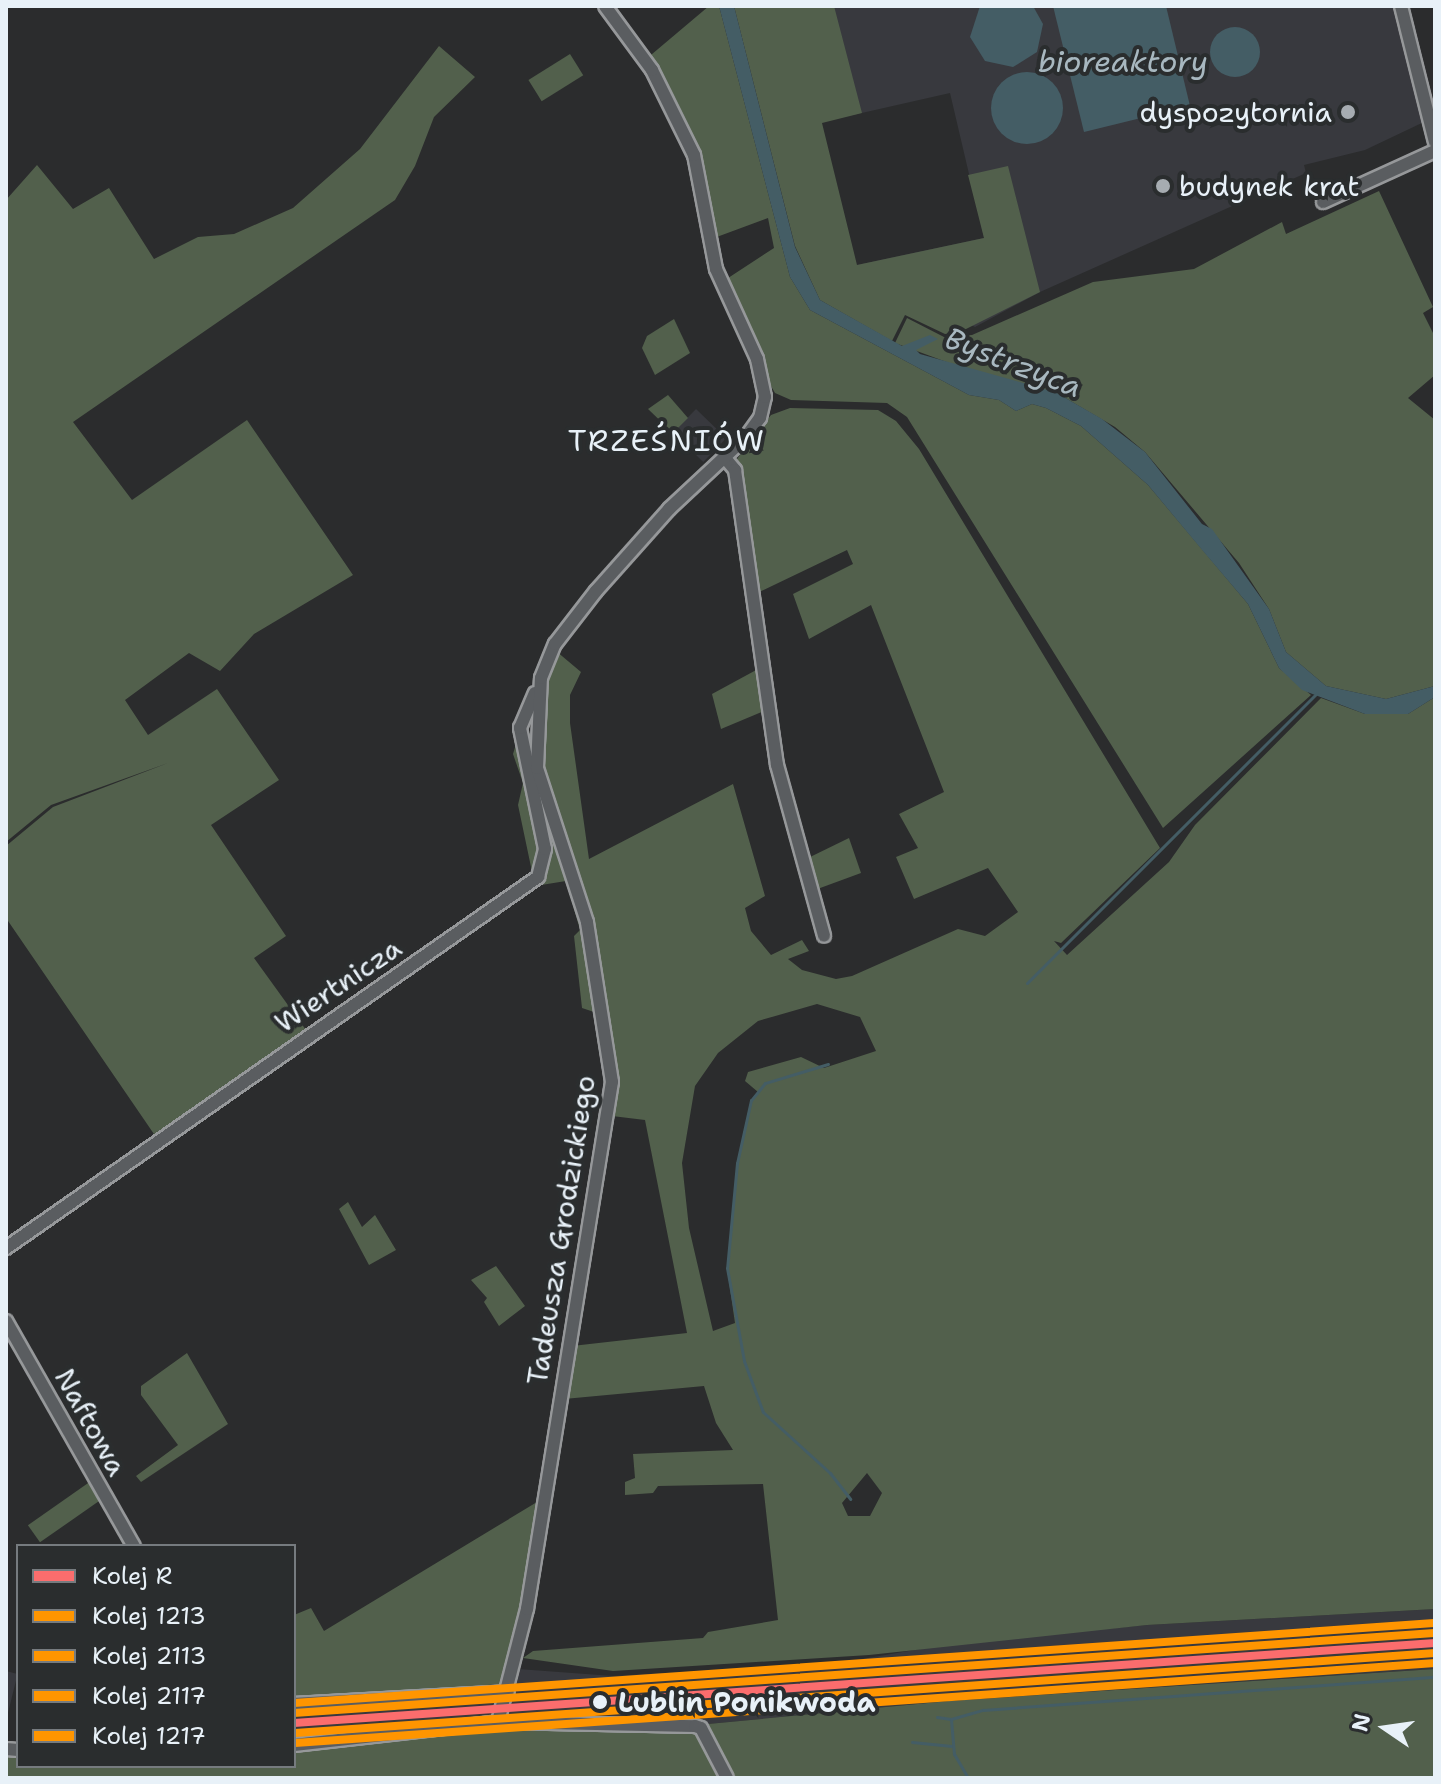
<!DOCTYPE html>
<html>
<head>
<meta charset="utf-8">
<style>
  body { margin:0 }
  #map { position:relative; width:1441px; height:1784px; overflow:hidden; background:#2b2c2d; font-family:"Shantell Sans",sans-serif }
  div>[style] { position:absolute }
  .built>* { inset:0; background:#38393e; transform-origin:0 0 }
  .green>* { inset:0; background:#52604c; transform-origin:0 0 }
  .water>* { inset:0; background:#445d65 }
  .round { border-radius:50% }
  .stream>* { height:3px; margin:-1.5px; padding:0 1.5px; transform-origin:1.5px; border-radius:1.5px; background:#445d65 }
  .roads { filter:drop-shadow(2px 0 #96989a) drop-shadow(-2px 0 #96989a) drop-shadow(0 2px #96989a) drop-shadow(0 -2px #96989a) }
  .minor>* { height:12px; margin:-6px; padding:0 6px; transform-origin:6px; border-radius:6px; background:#5a5d60 }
  .rail-1>* { height:8px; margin:-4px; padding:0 4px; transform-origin:4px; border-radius:4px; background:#fb6d6d }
  .rail-2>* { height:8px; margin:-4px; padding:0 4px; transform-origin:4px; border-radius:4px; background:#ff9500 }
  .rail-3>* { height:8px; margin:-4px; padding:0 4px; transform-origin:4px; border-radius:4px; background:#ff9500 }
  .rail-4>* { height:8px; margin:-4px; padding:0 4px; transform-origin:4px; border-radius:4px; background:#ff9500 }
  .rail-5>* { height:8px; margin:-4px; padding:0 4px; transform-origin:4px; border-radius:4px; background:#ff9500 }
  .dots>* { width:22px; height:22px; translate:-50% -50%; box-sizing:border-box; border:4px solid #2a2d2e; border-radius:50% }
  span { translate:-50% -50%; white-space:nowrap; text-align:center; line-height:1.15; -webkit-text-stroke:8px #2a2d2e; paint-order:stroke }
  .poi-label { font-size:28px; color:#e8f1f8 }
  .right { translate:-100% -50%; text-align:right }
  .left { translate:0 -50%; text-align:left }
  .street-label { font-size:28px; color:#e8f1f8 }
  .stop-label { font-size:28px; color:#e8f1f8; font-weight:700 }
  .water-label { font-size:30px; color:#a8b8c0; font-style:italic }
  .neighbourhood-label { font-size:30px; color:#e8f1f8; letter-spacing:2px }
  .frame { position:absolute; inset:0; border:8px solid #e8f1f8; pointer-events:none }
  .legend { position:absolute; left:16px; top:1544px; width:280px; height:224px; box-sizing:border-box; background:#2a2d2e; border:2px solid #767b7f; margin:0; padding:10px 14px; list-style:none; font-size:24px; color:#e8f1f8 }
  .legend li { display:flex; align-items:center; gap:16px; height:40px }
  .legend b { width:40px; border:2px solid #767b7f }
  .north { position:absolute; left:1345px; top:1688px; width:80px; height:80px; -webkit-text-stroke:6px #2a2d2e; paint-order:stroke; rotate:283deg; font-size:22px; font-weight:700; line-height:32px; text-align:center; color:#e8f1f8 }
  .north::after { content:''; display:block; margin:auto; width:28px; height:36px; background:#e8f1f8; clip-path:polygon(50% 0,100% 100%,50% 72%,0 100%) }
</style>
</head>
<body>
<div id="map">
  <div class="built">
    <i style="clip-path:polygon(794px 6px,1398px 6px,1426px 121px,1365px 150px,1304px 165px,1306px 173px,1040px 292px,975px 327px,857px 265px,984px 238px,950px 93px,822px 122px)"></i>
    <i style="left:696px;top:409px;width:42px;height:33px;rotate:44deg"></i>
    <i style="clip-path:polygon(1435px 1609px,1435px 1669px,949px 1701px,708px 1724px,506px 1719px,518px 1669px,613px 1676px,838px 1663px,956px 1643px,1147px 1625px)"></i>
    <i style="left:6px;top:1671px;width:12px;height:75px;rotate:14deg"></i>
    <i style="clip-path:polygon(500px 1697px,495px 1717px,294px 1742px,294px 1704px)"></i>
  </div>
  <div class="green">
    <i style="clip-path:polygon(709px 6px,719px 6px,790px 277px,810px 310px,969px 395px,999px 400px,1016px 411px,1032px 404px,1046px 408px,1081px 426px,1148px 485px,1248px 604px,1279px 668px,1311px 695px,1163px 828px,907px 417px,887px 403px,791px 400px,775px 393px,768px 381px,722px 282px,774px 248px,768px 218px,714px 238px,693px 159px,645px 60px)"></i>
    <i style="clip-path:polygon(734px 6px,834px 6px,862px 113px,822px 123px,857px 265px,984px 238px,968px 175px,1008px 166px,1040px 292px,958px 333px,945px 334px,905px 315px,892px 341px,820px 300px,795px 246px)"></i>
    <i style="clip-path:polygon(439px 46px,475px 77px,434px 117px,415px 166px,395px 200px,73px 422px,132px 500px,247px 420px,353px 575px,254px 634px,220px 671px,189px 653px,125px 700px,148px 735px,217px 689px,279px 780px,211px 825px,286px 936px,254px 958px,306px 1030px,156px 1137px,6px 918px,6px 846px,53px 807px,168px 763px,51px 805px,6px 842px,6px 200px,37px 165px,73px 209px,109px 188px,154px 259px,198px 237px,234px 234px,293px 208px,360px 149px)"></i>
    <i style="left:570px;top:54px;width:25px;height:49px;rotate:58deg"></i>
    <i style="clip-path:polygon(1379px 191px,1433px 307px,1423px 313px,1435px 337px,1435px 375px,1408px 398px,1435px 420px,1435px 686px,1386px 699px,1326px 686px,1286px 652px,1269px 609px,1239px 563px,1145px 452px,1115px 427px,1055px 392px,990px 378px,895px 343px,907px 318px,944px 337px,972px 335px,1093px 282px,1194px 269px,1282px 222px,1286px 234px)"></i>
    <i style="clip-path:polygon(674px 319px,690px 353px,655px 375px,642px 348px,647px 336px)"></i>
    <i style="clip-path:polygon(668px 395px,688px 418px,673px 433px,648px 409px)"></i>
    <i style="clip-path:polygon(evenodd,790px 408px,878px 410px,896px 421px,919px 449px,1160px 848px,1061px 943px,1054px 941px,1067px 955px,1169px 862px,1195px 825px,1321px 698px,1365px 714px,1408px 714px,1435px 697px,1435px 1609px,1147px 1625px,869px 1655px,613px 1671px,523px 1658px,533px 1651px,703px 1638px,708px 1632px,778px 1620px,763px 1484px,658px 1486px,653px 1493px,625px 1495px,625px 1482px,635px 1478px,633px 1454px,733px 1450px,716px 1423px,704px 1386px,564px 1399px,572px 1346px,687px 1333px,645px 1120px,612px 1116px,597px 1013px,582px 1008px,574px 936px,580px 930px,566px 881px,535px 886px,518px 805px,523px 783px,513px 754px,516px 744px,530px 743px,535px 782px,543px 770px,545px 682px,556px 651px,581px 672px,570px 695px,570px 723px,589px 859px,733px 784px,765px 896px,745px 908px,751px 931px,771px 955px,802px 940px,809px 951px,788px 959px,802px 970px,836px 979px,852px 976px,958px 929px,985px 936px,1018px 912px,988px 868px,914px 899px,896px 857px,918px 848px,899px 814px,944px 792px,871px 605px,809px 639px,793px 594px,853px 564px,847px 550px,755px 594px,737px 459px,771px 415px,790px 408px,817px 1004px,860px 1017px,876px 1051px,824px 1068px,801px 1057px,748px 1072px,745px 1081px,758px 1092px,751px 1100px,737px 1163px,727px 1268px,735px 1323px,713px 1331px,689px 1228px,682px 1163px,695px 1086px,718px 1053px,758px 1021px,817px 1004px,790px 408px,867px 1473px,882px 1493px,870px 1516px,848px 1516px,842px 1503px,867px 1473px)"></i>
    <i style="clip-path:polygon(758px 669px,764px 711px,721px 729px,712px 694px)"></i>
    <i style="clip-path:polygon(849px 838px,861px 873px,812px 891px,806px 859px)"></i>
    <i style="clip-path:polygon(348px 1202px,362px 1227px,375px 1215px,396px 1250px,369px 1265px,339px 1209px)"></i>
    <i style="clip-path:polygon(496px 1266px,525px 1306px,499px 1326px,484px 1302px,487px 1298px,471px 1280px)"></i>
    <i style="clip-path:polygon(187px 1353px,228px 1424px,141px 1482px,136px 1476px,178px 1445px,141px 1395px,141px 1386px)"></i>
    <i style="left:91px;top:1481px;width:21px;height:77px;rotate:55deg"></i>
    <i style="clip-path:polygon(542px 1499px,528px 1584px,507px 1677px,501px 1684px,294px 1700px,294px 1615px,311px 1608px,324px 1631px)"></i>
    <i style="clip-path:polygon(1435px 1669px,1435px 1778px,732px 1778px,708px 1724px,949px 1701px)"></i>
    <i style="clip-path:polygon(506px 1727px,693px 1730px,724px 1778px,6px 1778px,6px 1751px,18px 1752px,18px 1766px,294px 1766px,294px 1748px)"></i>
  </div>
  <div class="water">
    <i style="clip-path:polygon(719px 6px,734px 6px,795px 247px,820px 300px,902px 346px,930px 335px,938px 339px,916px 350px,920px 354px,1055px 392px,1102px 419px,1145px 452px,1202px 524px,1212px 529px,1269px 609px,1286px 652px,1326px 686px,1386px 699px,1435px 686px,1435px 697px,1408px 714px,1365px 714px,1302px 690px,1279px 668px,1248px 604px,1203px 551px,1148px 485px,1081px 426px,1046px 408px,1032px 404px,1016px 411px,999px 400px,969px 395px,810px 310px,790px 277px)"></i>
    <i style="clip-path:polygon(980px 6px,1033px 6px,1043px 24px,1037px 52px,1013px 67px,985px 61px,970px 37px)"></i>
    <i style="clip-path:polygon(1053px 6px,1166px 6px,1190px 106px,1084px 132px)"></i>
    <i class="round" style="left:1210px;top:27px;width:50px;height:50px"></i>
    <i class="round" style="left:991px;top:72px;width:72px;height:72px"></i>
  </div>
  <div class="stream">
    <i style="left:1027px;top:983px;width:409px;rotate:-45deg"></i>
    <i style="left:828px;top:1064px;width:66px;rotate:163.2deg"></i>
    <i style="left:765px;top:1083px;width:22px;rotate:129deg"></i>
    <i style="left:751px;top:1100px;width:65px;rotate:102.5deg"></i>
    <i style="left:737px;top:1163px;width:105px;rotate:95.4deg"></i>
    <i style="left:727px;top:1268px;width:95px;rotate:79.6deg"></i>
    <i style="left:744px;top:1361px;width:54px;rotate:69.6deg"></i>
    <i style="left:763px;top:1412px;width:91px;rotate:42.3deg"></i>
    <i style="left:830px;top:1473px;width:33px;rotate:52deg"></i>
    <i style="left:937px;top:1717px;width:14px;rotate:8deg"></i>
    <i style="left:912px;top:1742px;width:40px;rotate:5.7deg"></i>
    <i style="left:968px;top:1778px;width:28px;rotate:-120deg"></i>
    <i style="left:954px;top:1754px;width:35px;rotate:-95deg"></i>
    <i style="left:951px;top:1719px;width:33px;rotate:-16deg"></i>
    <i style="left:983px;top:1710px;width:453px;rotate:-4.2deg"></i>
  </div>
  <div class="roads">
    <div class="minor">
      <i style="left:1401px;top:6px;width:140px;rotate:76deg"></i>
      <i style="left:1323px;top:202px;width:123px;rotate:-24.5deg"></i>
      <i style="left:725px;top:458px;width:16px;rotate:50deg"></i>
      <i style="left:735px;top:470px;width:298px;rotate:81.9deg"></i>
      <i style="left:777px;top:765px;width:177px;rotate:74.6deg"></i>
      <i style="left:6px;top:1248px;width:649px;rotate:-34.89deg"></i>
      <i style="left:538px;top:877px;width:29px;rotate:-76deg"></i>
      <i style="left:545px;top:849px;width:124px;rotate:-101.7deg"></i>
      <i style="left:520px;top:728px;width:38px;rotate:-67deg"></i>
      <i style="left:6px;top:1321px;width:259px;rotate:60.4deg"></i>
      <i style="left:294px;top:1704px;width:214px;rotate:-3.2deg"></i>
      <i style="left:498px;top:1722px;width:117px;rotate:-75.6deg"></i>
      <i style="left:527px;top:1609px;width:534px;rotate:-80.84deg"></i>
      <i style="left:612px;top:1082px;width:162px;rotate:-98.9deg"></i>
      <i style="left:587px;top:922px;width:162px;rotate:-108deg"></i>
      <i style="left:537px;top:768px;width:90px;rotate:-87.5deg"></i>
      <i style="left:541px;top:678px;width:37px;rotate:-68deg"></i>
      <i style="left:555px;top:644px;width:67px;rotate:-52.3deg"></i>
      <i style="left:596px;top:591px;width:110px;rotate:-48.3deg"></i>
      <i style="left:669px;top:509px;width:105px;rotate:-43.1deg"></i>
      <i style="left:746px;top:437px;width:24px;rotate:-54deg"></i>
      <i style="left:760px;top:418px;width:22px;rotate:-77deg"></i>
      <i style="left:765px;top:397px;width:39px;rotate:-102deg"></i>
      <i style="left:757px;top:359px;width:99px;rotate:-114.5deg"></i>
      <i style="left:716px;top:269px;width:116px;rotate:-100.9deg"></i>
      <i style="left:694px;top:155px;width:95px;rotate:-116.3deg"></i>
      <i style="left:652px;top:70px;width:79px;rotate:-126.3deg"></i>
      <i style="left:294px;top:1745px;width:205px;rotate:-6.4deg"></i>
      <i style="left:498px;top:1722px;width:197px;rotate:1.2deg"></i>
      <i style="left:695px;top:1726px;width:6px;rotate:18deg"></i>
      <i style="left:701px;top:1728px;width:56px;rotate:62.5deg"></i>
      <i style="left:6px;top:1749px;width:12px;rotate:5deg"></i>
    </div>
  </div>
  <div class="rail-1">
    <i style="left:294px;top:1723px;width:1144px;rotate:-4.01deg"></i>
  </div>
  <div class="rail-2">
    <i style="left:295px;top:1733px;width:1143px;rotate:-4.01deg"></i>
  </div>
  <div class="rail-3">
    <i style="left:294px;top:1713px;width:1143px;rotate:-4.01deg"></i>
  </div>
  <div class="rail-4">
    <i style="left:295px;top:1743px;width:1143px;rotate:-4.01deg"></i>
  </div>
  <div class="rail-5">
    <i style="left:294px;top:1703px;width:1143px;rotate:-4.01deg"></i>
  </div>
  <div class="dots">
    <i style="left:1348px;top:112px;background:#a6acb1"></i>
    <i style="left:1163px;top:186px;background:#a6acb1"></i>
    <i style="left:600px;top:1702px;background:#e8f1f8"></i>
  </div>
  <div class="poi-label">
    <span class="right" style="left:1332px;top:112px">dyspozytornia</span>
    <span class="left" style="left:1179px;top:186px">budynek krat</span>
  </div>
  <div class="street-label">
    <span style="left:338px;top:985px;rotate:-34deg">Wiertnicza</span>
    <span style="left:561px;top:1230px;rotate:-81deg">Tadeusza Grodzickiego</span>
    <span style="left:91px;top:1422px;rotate:61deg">Naftowa</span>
  </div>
  <div class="stop-label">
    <span class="left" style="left:618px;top:1702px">Lublin Ponikwoda</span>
  </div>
  <div class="water-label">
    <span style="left:1123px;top:62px">bioreaktory</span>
    <span style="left:1013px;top:363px;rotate:21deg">Bystrzyca</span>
  </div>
  <div class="neighbourhood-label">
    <span style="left:667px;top:441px">TRZEŚNIÓW</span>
  </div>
  <div class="frame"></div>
  <ul class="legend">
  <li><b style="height:10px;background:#fb6d6d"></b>Kolej R</li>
  <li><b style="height:10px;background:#ff9500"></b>Kolej 1213</li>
  <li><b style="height:10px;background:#ff9500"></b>Kolej 2113</li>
  <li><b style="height:10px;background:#ff9500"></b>Kolej 2117</li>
  <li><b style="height:10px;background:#ff9500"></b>Kolej 1217</li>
  </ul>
  <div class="north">N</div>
</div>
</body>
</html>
